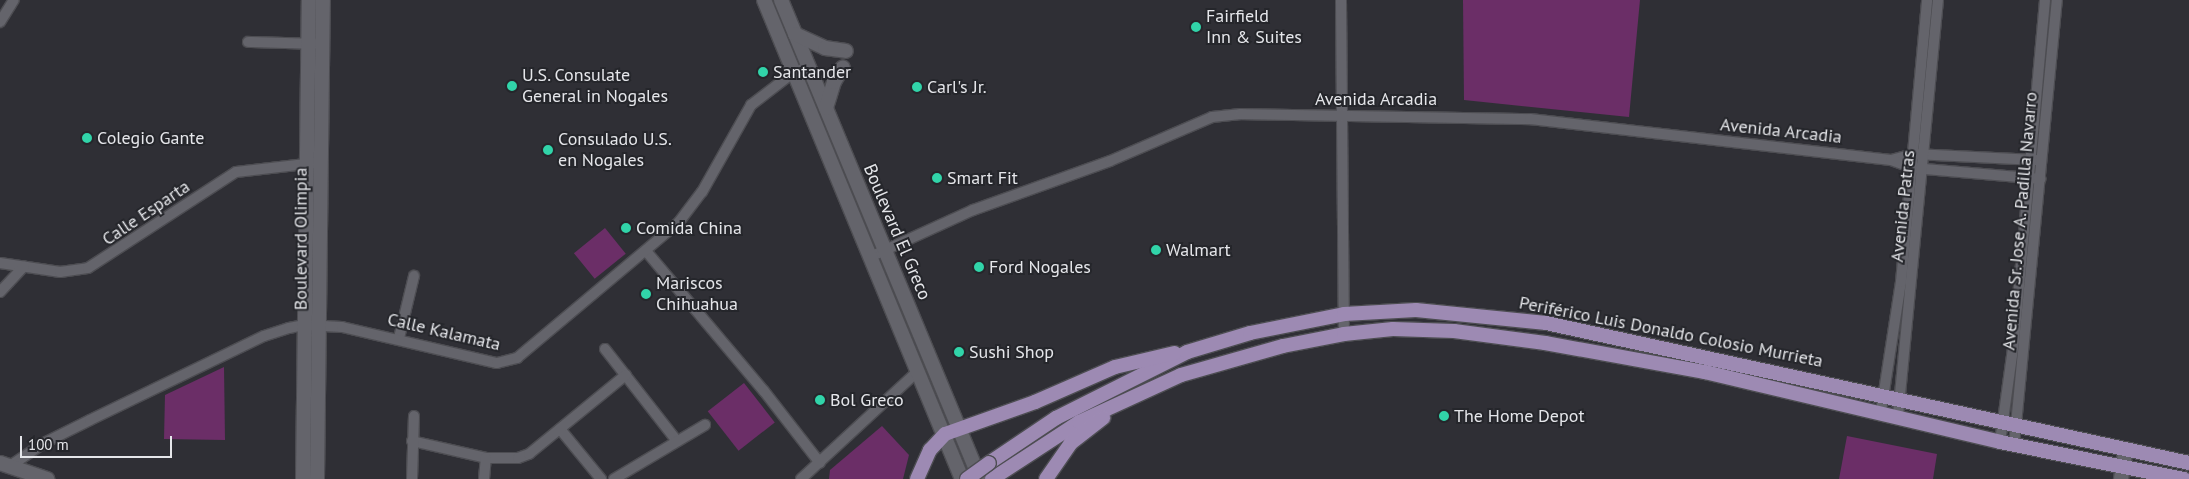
<!DOCTYPE html>
<html>
<head>
<meta charset="utf-8">
<style>
  body { margin:0 }
  #map { position:relative; width:2189px; height:479px; overflow:hidden; background:#2f2f35; font-family:"PT Sans",sans-serif }
  div>[style] { position:absolute }
  .green>* { inset:0; background:#6b2e67; transform-origin:0 0 }
  .roads { filter:drop-shadow(1px 0 #4d4d52) drop-shadow(-1px 0 #4d4d52) drop-shadow(0 1px #4d4d52) drop-shadow(0 -1px #4d4d52) }
  .minor>* { height:10px; margin:-5px; padding:0 5px; transform-origin:5px; border-radius:5px; background:#64646b }
  .tertiary>* { height:14px; margin:-7px; padding:0 7px; transform-origin:7px; border-radius:7px; background:#64646b }
  .secondary>* { height:14px; margin:-7px; padding:0 7px; transform-origin:7px; border-radius:7px; background:#64646b }
  .primary>* { height:14px; margin:-7px; padding:0 7px; transform-origin:7px; border-radius:7px; background:#9d8ab3 }
  .bridges { filter:drop-shadow(1px 0 #4d4d52) drop-shadow(-1px 0 #4d4d52) drop-shadow(0 1px #4d4d52) drop-shadow(0 -1px #4d4d52) }
  .primary-bridge>* { height:14px; margin:-7px; padding:0 7px; transform-origin:7px; border-radius:7px; background:#9d8ab3 }
  .dots>* { width:14px; height:14px; translate:-50% -50%; box-sizing:border-box; border:2px solid #25262b; border-radius:50% }
  span { translate:-50% -50%; white-space:nowrap; text-align:center; line-height:1.15; -webkit-text-stroke:4px #25262b; paint-order:stroke }
  .poi-label { font-size:18px; color:#e5e6ea }
  .left { translate:0 -50%; text-align:left }
  .street-label { font-size:18px; color:#e5e6ea }
  .scale { position:absolute; left:20px; top:436px; width:152px; height:22px; box-sizing:border-box; border:2px solid #e5e6ea; border-top:0; padding-left:6px; font-size:15px; line-height:18px; white-space:nowrap; color:#e5e6ea; -webkit-text-stroke:4px #25262b; paint-order:stroke }
</style>
</head>
<body>
<div id="map">
  <div class="green">
    <i style="clip-path:polygon(1463px 0,1640px 0,1629px 117px,1464px 100px)"></i>
    <i style="left:605px;top:228px;width:33px;height:40px;rotate:51deg"></i>
    <i style="clip-path:polygon(224px 367px,225px 440px,164px 439px,165px 395px)"></i>
    <i style="left:744px;top:383px;width:50px;height:46px;rotate:52deg"></i>
    <i style="clip-path:polygon(882px 426px,909px 455px,903px 479px,829px 479px,830px 470px)"></i>
    <i style="clip-path:polygon(1847px 436px,1937px 454px,1933px 479px,1839px 479px)"></i>
  </div>
  <div class="roads">
    <div class="minor">
      <i style="left:1341px;top:0;width:334px;rotate:89.5deg"></i>
      <i style="left:0;top:22px;width:26px;rotate:-58deg"></i>
      <i style="left:248px;top:42px;width:66px;rotate:1.7deg"></i>
      <i style="left:1891px;top:160px;width:24px;rotate:-15deg"></i>
      <i style="left:1914px;top:154px;width:122px;rotate:2.8deg"></i>
      <i style="left:646px;top:251px;width:183px;rotate:49.9deg"></i>
      <i style="left:764px;top:391px;width:91px;rotate:52.1deg"></i>
      <i style="left:870px;top:257px;width:113px;rotate:-24.5deg"></i>
      <i style="left:973px;top:210px;width:145px;rotate:-19.7deg"></i>
      <i style="left:1110px;top:161px;width:111px;rotate:-23.3deg"></i>
      <i style="left:1212px;top:117px;width:29px;rotate:-6deg"></i>
      <i style="left:1241px;top:114px;width:289px;rotate:1deg"></i>
      <i style="left:1530px;top:119px;width:363px;rotate:6.5deg"></i>
      <i style="left:1891px;top:160px;width:23px;rotate:20deg"></i>
      <i style="left:1913px;top:168px;width:128px;rotate:4.9deg"></i>
      <i style="left:0;top:263px;width:61px;rotate:8.5deg"></i>
      <i style="left:60px;top:272px;width:28px;rotate:-8deg"></i>
      <i style="left:88px;top:268px;width:176px;rotate:-33deg"></i>
      <i style="left:236px;top:172px;width:79px;rotate:-6.6deg"></i>
      <i style="left:0;top:292px;width:35px;rotate:-47deg"></i>
      <i style="left:399px;top:338px;width:64px;rotate:-76.4deg"></i>
      <i style="left:605px;top:349px;width:117px;rotate:52deg"></i>
      <i style="left:1881px;top:411px;width:131px;rotate:-81.2deg"></i>
      <i style="left:1901px;top:282px;width:283px;rotate:-84.7deg"></i>
      <i style="left:1898px;top:415px;width:417px;rotate:-84.5deg"></i>
      <i style="left:560px;top:429px;width:65px;rotate:50.6deg"></i>
      <i style="left:412px;top:441px;width:76px;rotate:12.9deg"></i>
      <i style="left:486px;top:458px;width:32px"></i>
      <i style="left:518px;top:458px;width:12px;rotate:-20deg"></i>
      <i style="left:529px;top:454px;width:125px;rotate:-39.2deg"></i>
      <i style="left:2000px;top:442px;width:102px;rotate:-82.1deg"></i>
      <i style="left:2014px;top:341px;width:342px;rotate:-84.8deg"></i>
      <i style="left:2014px;top:445px;width:447px;rotate:-84.5deg"></i>
      <i style="left:10px;top:466px;width:41px;rotate:-34.1deg"></i>
      <i style="left:44px;top:443px;width:51px;rotate:-26.6deg"></i>
      <i style="left:90px;top:420px;width:193px;rotate:-25.8deg"></i>
      <i style="left:264px;top:336px;width:26px;rotate:-18deg"></i>
      <i style="left:289px;top:328px;width:16px;rotate:-11deg"></i>
      <i style="left:305px;top:325px;width:37px;rotate:3deg"></i>
      <i style="left:342px;top:327px;width:159px;rotate:13.1deg"></i>
      <i style="left:497px;top:363px;width:21px;rotate:-14deg"></i>
      <i style="left:517px;top:358px;width:212px;rotate:-40deg"></i>
      <i style="left:679px;top:222px;width:38px;rotate:-53deg"></i>
      <i style="left:702px;top:192px;width:100px;rotate:-60.6deg"></i>
      <i style="left:751px;top:105px;width:54px;rotate:-37.5deg"></i>
      <i style="left:794px;top:72px;width:16px;rotate:-18deg"></i>
      <i style="left:412px;top:479px;width:63px;rotate:-88.2deg"></i>
      <i style="left:484px;top:479px;width:21px;rotate:-85deg"></i>
      <i style="left:614px;top:479px;width:106px;rotate:-30.7deg"></i>
      <i style="left:801px;top:479px;width:159px;rotate:-42.7deg"></i>
    </div>
    <div class="tertiary">
      <i style="left:0;top:463px;width:50px;rotate:18.8deg"></i>
      <i style="left:303px;top:479px;width:479px;rotate:-89.3deg"></i>
      <i style="left:317px;top:479px;width:479px;rotate:-89.3deg"></i>
      <i style="left:2121px;top:479px;width:30px;rotate:-81deg"></i>
    </div>
    <div class="secondary">
      <i style="left:764px;top:0;width:518px;rotate:67.54deg"></i>
      <i style="left:781px;top:0;width:519px;rotate:67.44deg"></i>
      <i style="left:795px;top:34px;width:33px;rotate:25deg"></i>
      <i style="left:825px;top:48px;width:21px;rotate:8deg"></i>
      <i style="left:826px;top:108px;width:27px;rotate:-73deg"></i>
      <i style="left:834px;top:82px;width:17px;rotate:-59deg"></i>
    </div>
    <div class="primary">
      <i style="left:989px;top:463px;width:81px;rotate:-33.9deg"></i>
      <i style="left:1056px;top:418px;width:147px;rotate:-26.7deg"></i>
      <i style="left:1187px;top:352px;width:66px;rotate:-16.8deg"></i>
      <i style="left:1250px;top:333px;width:96px;rotate:-11.4deg"></i>
      <i style="left:1344px;top:314px;width:72px;rotate:-3.2deg"></i>
      <i style="left:1416px;top:310px;width:131px;rotate:5.7deg"></i>
      <i style="left:1546px;top:323px;width:658px;rotate:12.28deg"></i>
      <i style="left:917px;top:479px;width:32px;rotate:-66deg"></i>
      <i style="left:930px;top:450px;width:22px;rotate:-47deg"></i>
      <i style="left:945px;top:434px;width:96px;rotate:-19.6deg"></i>
      <i style="left:1035px;top:402px;width:87px;rotate:-23.6deg"></i>
      <i style="left:1115px;top:367px;width:61px;rotate:-13.3deg"></i>
      <i style="left:992px;top:479px;width:104px;rotate:-33.2deg"></i>
      <i style="left:1079px;top:422px;width:112px;rotate:-24.7deg"></i>
      <i style="left:1181px;top:375px;width:106px;rotate:-15.9deg"></i>
      <i style="left:1283px;top:346px;width:62px;rotate:-11.1deg"></i>
      <i style="left:1344px;top:334px;width:49px;rotate:-5.8deg"></i>
      <i style="left:1393px;top:329px;width:61px;rotate:1.9deg"></i>
      <i style="left:1454px;top:331px;width:92px;rotate:7.5deg"></i>
      <i style="left:1545px;top:343px;width:163px;rotate:10.3deg"></i>
      <i style="left:1705px;top:372px;width:303px;rotate:13.3deg"></i>
      <i style="left:2000px;top:442px;width:188px;rotate:11.4deg"></i>
      <i style="left:1046px;top:479px;width:44px;rotate:-55.2deg"></i>
      <i style="left:1071px;top:443px;width:41px;rotate:-38deg"></i>
    </div>
  </div>
  <div class="bridges">
    <div class="primary-bridge">
      <i style="left:967px;top:479px;width:27px;rotate:-36deg"></i>
    </div>
  </div>
  <div class="dots">
    <i style="left:1196px;top:27px;background:#31d4a9"></i>
    <i style="left:763px;top:72px;background:#31d4a9"></i>
    <i style="left:512px;top:86px;background:#31d4a9"></i>
    <i style="left:917px;top:87px;background:#31d4a9"></i>
    <i style="left:87px;top:138px;background:#31d4a9"></i>
    <i style="left:548px;top:150px;background:#31d4a9"></i>
    <i style="left:937px;top:178px;background:#31d4a9"></i>
    <i style="left:626px;top:228px;background:#31d4a9"></i>
    <i style="left:1156px;top:250px;background:#31d4a9"></i>
    <i style="left:979px;top:267px;background:#31d4a9"></i>
    <i style="left:646px;top:294px;background:#31d4a9"></i>
    <i style="left:959px;top:352px;background:#31d4a9"></i>
    <i style="left:820px;top:400px;background:#31d4a9"></i>
    <i style="left:1444px;top:416px;background:#31d4a9"></i>
  </div>
  <div class="poi-label">
    <span class="left" style="left:1206px;top:27px">Fairfield<br>Inn &amp; Suites</span>
    <span class="left" style="left:773px;top:72px">Santander</span>
    <span class="left" style="left:522px;top:86px">U.S. Consulate<br>General in Nogales</span>
    <span class="left" style="left:927px;top:87px">Carl's Jr.</span>
    <span class="left" style="left:97px;top:138px">Colegio Gante</span>
    <span class="left" style="left:558px;top:150px">Consulado U.S.<br>en Nogales</span>
    <span class="left" style="left:947px;top:178px">Smart Fit</span>
    <span class="left" style="left:636px;top:228px">Comida China</span>
    <span class="left" style="left:1166px;top:250px">Walmart</span>
    <span class="left" style="left:989px;top:267px">Ford Nogales</span>
    <span class="left" style="left:656px;top:294px">Mariscos<br>Chihuahua</span>
    <span class="left" style="left:969px;top:352px">Sushi Shop</span>
    <span class="left" style="left:830px;top:400px">Bol Greco</span>
    <span class="left" style="left:1454px;top:416px">The Home Depot</span>
  </div>
  <div class="street-label">
    <span style="left:1376px;top:99px">Avenida Arcadia</span>
    <span style="left:1781px;top:131px;rotate:6deg">Avenida Arcadia</span>
    <span style="left:1903px;top:206px;rotate:-84deg">Avenida Patras</span>
    <span style="left:146px;top:213px;rotate:-34deg">Calle Esparta</span>
    <span style="left:2020px;top:221px;rotate:-85deg">Avenida Sr. Jose A. Padilla Navarro</span>
    <span style="left:897px;top:232px;rotate:67deg">Boulevard El Greco</span>
    <span style="left:301px;top:239px;rotate:-90deg">Boulevard Olimpia</span>
    <span style="left:444px;top:332px;rotate:13deg">Calle Kalamata</span>
    <span style="left:1671px;top:332px;rotate:11deg">Periférico Luis Donaldo Colosio Murrieta</span>
  </div>
  <div class="scale">100 m</div>
</div>
</body>
</html>
